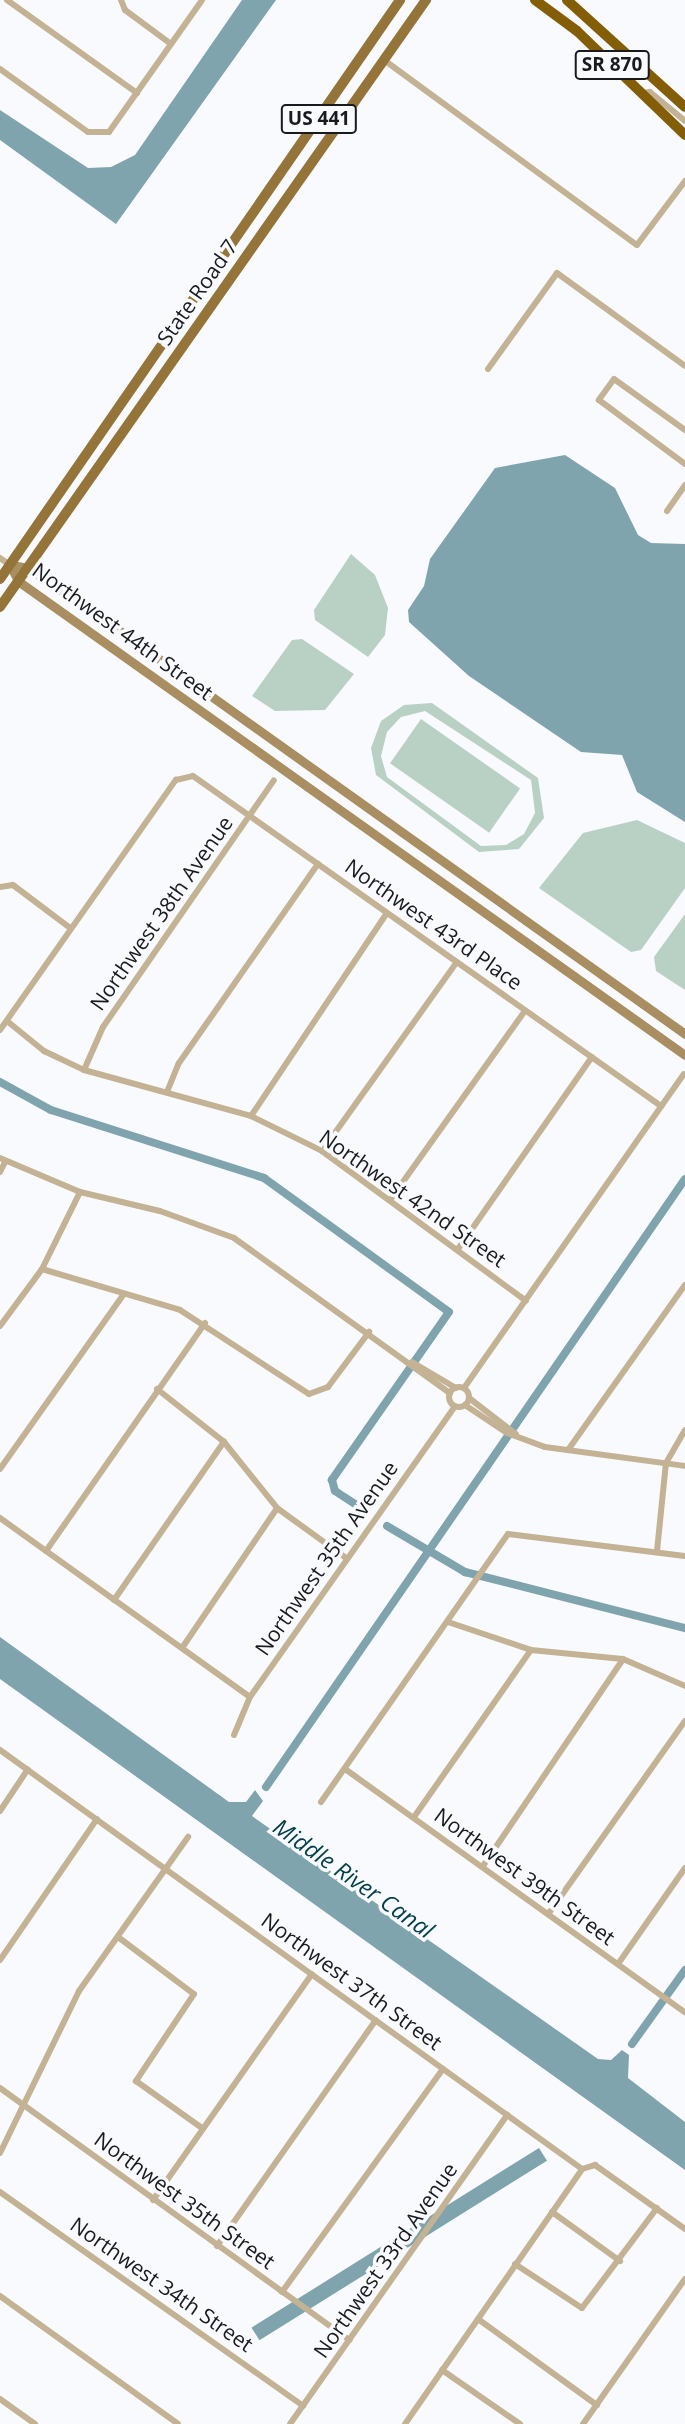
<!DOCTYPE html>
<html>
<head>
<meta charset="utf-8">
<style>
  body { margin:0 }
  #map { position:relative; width:685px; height:2424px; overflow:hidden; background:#f9fafe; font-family:"Open Sans",sans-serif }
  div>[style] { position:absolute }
  .green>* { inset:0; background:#b9d0c4; transform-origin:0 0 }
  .water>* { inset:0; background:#7fa4ad; transform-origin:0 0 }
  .canal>* { height:8px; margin:-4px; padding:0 4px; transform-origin:4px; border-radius:4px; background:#7fa4ad }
  .street>* { height:6px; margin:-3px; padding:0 3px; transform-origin:3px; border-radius:3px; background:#c3b293 }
  .street>.ring { margin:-3px; padding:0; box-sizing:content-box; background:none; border:6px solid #c3b293; border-radius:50% }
  .secondary>* { height:9px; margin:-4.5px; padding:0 4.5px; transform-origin:4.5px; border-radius:4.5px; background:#a88e60 }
  .primary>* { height:10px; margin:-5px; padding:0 5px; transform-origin:5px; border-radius:5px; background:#947439 }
  .highway>* { height:10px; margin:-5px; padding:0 5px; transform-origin:5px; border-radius:5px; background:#835e06 }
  span { translate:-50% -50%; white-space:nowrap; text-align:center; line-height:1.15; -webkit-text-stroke:7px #f9fafe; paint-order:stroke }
  .shield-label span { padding:2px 5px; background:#f9fafe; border:2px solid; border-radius:5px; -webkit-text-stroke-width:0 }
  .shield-label { font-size:19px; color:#191a1e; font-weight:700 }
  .street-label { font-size:21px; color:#191a1e }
  .water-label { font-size:23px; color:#033f4a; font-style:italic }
</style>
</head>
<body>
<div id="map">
  <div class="green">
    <i style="clip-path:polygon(351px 554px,375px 575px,388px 608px,385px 635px,368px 657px,315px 620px,314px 610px)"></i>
    <i style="clip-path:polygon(302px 639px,354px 674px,325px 710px,275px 711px,252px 696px,292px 640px)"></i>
    <i style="clip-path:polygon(evenodd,432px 703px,538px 778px,544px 818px,519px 849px,479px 852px,376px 775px,371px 748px,381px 721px,404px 705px,432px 703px,425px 711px,531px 780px,535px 813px,524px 834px,506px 845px,481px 846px,387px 777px,381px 756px,387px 732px,401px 717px,425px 711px)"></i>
    <i style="left:421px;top:719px;width:121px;height:54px;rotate:35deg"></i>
    <i style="clip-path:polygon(637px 820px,685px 843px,685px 888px,641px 950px,631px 952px,539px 888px,583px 833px)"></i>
    <i style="clip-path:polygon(685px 914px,685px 990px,656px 971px,654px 957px)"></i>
  </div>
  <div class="water">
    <i style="clip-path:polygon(242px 0,276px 0,116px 224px,0 140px,0 110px,88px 168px,111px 167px,135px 155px)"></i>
    <i style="clip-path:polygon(565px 455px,615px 488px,638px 535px,651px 543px,685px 544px,685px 822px,637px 792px,622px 755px,581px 752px,469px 676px,409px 622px,408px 610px,424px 586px,430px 559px,495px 468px)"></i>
    <i style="clip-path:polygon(0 1637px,229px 1802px,246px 1802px,255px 1790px,263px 1801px,252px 1816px,598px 2059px,611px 2060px,622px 2050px,629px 2055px,628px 2078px,685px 2122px,685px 2170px,0 1679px)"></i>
    <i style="left:539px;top:2148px;width:15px;height:339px;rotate:58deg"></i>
  </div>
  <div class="canal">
    <i style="left:0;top:1082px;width:58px;rotate:28.8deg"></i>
    <i style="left:51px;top:1110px;width:224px;rotate:17.7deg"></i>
    <i style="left:264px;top:1178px;width:228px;rotate:35.9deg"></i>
    <i style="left:449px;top:1312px;width:205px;rotate:124.9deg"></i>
    <i style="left:332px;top:1480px;width:11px;rotate:75deg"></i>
    <i style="left:335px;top:1491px;width:31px;rotate:33deg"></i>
    <i style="left:387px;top:1526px;width:91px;rotate:30.5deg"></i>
    <i style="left:465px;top:1572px;width:227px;rotate:14.3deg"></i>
    <i style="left:266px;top:1787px;width:738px;rotate:-55.43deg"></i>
    <i style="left:632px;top:2044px;width:91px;rotate:-54.4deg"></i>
  </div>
  <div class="street">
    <i style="left:7px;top:0;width:160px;rotate:35.6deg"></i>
    <i style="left:121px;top:0;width:11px;rotate:68deg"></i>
    <i style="left:125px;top:10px;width:57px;rotate:36.5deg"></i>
    <i style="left:384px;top:60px;width:313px;rotate:36.2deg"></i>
    <i style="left:637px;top:245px;width:80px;rotate:-53.1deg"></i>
    <i style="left:0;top:69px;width:108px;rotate:35.6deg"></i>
    <i style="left:88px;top:132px;width:21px"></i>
    <i style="left:109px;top:132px;width:161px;rotate:-54.8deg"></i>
    <i style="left:641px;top:93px;width:9px;rotate:-6deg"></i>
    <i style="left:650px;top:92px;width:45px;rotate:39.6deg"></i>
    <i style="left:488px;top:369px;width:118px;rotate:-54.3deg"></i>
    <i style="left:557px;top:273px;width:158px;rotate:36deg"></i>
    <i style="left:685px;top:430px;width:87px;rotate:-144.3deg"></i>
    <i style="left:614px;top:379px;width:26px;rotate:126deg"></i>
    <i style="left:599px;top:400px;width:107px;rotate:36.7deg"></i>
    <i style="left:667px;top:511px;width:32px;rotate:-55deg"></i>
    <i style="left:0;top:558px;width:12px;rotate:35deg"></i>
    <i style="left:0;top:887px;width:13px;rotate:-9deg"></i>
    <i style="left:13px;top:885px;width:70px;rotate:36.9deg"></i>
    <i style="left:7px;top:1021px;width:48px;rotate:39deg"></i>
    <i style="left:44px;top:1051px;width:44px;rotate:25.4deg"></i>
    <i style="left:84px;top:1070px;width:173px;rotate:15.4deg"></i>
    <i style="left:251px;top:1116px;width:79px;rotate:26.2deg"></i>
    <i style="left:322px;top:1151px;width:253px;rotate:36.3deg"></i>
    <i style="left:0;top:1030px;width:306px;rotate:-54.9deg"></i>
    <i style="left:176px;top:780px;width:17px;rotate:-13deg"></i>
    <i style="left:193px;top:776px;width:573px;rotate:35.19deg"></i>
    <i style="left:84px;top:1070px;width:47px;rotate:-66.2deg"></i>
    <i style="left:103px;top:1027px;width:300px;rotate:-55.3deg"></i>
    <i style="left:167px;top:1092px;width:31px;rotate:-68deg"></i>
    <i style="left:179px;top:1063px;width:243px;rotate:-55.1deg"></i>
    <i style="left:251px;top:1116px;width:244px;rotate:-56.2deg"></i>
    <i style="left:322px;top:1151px;width:232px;rotate:-54.5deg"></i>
    <i style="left:0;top:1158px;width:87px;rotate:23deg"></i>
    <i style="left:80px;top:1192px;width:82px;rotate:13.4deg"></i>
    <i style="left:160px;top:1211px;width:79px;rotate:20deg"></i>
    <i style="left:234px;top:1238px;width:266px;rotate:35.7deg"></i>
    <i style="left:0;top:1172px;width:11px;rotate:-63deg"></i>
    <i style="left:390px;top:1200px;width:232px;rotate:-54.5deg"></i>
    <i style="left:458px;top:1249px;width:234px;rotate:-55.1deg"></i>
    <i style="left:42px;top:1269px;width:144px;rotate:16.5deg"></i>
    <i style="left:180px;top:1310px;width:154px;rotate:33.1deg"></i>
    <i style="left:309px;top:1394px;width:20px;rotate:-20deg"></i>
    <i style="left:328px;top:1387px;width:69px;rotate:-53.3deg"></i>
    <i style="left:0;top:1326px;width:71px;rotate:-53.6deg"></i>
    <i style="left:42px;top:1269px;width:86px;rotate:-63.7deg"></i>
    <i style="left:412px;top:1362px;width:51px;rotate:30.6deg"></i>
    <i class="ring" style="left:449px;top:1387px;width:14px;height:14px"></i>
    <i style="left:464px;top:1388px;width:383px;rotate:-55deg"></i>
    <i style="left:157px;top:1389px;width:85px;rotate:38.3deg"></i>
    <i style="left:224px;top:1442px;width:85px;rotate:51.2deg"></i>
    <i style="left:277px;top:1508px;width:85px;rotate:35.9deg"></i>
    <i style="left:469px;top:1398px;width:59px;rotate:37.5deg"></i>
    <i style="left:465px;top:1405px;width:50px;rotate:33.7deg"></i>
    <i style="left:507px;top:1433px;width:40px;rotate:20.2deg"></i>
    <i style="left:545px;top:1447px;width:141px;rotate:7.7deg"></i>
    <i style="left:568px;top:1450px;width:202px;rotate:-54.7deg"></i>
    <i style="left:0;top:1469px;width:214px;rotate:-54.7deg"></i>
    <i style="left:0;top:1518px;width:307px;rotate:35.6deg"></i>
    <i style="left:46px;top:1551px;width:278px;rotate:-55.1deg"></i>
    <i style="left:657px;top:1551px;width:88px;rotate:-84.2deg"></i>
    <i style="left:666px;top:1463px;width:38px;rotate:-60deg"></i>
    <i style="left:114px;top:1600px;width:193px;rotate:-55.2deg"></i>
    <i style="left:448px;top:1622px;width:88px;rotate:18.6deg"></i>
    <i style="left:531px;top:1650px;width:92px;rotate:5.6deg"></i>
    <i style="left:623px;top:1659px;width:68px;rotate:23.5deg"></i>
    <i style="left:182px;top:1648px;width:169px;rotate:-55.8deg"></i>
    <i style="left:234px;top:1735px;width:41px;rotate:-67.2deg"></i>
    <i style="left:250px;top:1697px;width:356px;rotate:-54.8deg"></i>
    <i style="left:0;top:1750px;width:717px;rotate:35.75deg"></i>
    <i style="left:345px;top:1769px;width:418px;rotate:35.6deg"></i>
    <i style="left:321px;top:1802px;width:327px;rotate:-55.1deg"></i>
    <i style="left:508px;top:1534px;width:178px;rotate:7.1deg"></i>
    <i style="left:0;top:1811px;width:50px;rotate:-56.3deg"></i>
    <i style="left:414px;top:1817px;width:204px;rotate:-55deg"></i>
    <i style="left:483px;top:1866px;width:250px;rotate:-55.9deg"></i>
    <i style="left:549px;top:1913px;width:235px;rotate:-54.7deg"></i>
    <i style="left:118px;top:1937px;width:95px;rotate:36.9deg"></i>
    <i style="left:194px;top:1994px;width:105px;rotate:123.7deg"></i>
    <i style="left:136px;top:2081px;width:81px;rotate:35.5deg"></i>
    <i style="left:0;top:1960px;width:171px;rotate:-55.5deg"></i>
    <i style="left:618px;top:1964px;width:117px;rotate:-55.1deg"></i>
    <i style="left:0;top:2088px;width:431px;rotate:35.8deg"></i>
    <i style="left:0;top:2153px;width:180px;rotate:-64deg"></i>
    <i style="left:79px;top:1991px;width:189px;rotate:-54.7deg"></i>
    <i style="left:582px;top:2169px;width:14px;rotate:-17deg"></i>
    <i style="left:595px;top:2165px;width:110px;rotate:35.4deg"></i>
    <i style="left:0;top:2192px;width:371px;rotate:35.2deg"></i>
    <i style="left:153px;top:2200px;width:276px;rotate:-54.9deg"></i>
    <i style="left:552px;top:2212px;width:84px;rotate:35.8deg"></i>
    <i style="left:217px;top:2246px;width:276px;rotate:-54.9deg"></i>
    <i style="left:515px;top:2264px;width:80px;rotate:33.3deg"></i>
    <i style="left:582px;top:2308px;width:125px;rotate:-53.1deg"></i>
    <i style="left:282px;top:2292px;width:275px;rotate:-54.2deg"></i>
    <i style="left:0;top:2296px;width:219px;rotate:35.7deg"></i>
    <i style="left:478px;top:2319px;width:147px;rotate:35.9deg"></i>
    <i style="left:442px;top:2370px;width:95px;rotate:34.7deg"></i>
    <i style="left:0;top:2399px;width:43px;rotate:35.5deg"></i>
    <i style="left:290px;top:2424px;width:378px;rotate:-54.9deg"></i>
    <i style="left:405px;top:2424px;width:310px;rotate:-55.2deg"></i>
    <i style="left:583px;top:2424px;width:177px;rotate:-54.9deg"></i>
  </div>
  <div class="secondary">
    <i style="left:10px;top:565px;width:18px;rotate:63deg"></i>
    <i style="left:18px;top:581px;width:818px;rotate:35.4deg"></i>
    <i style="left:10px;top:565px;width:18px;rotate:9deg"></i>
    <i style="left:28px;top:568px;width:91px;rotate:34.2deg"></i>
    <i style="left:103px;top:619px;width:715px;rotate:35.49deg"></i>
  </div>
  <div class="primary">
    <i style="left:0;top:579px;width:704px;rotate:-55.36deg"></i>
    <i style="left:0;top:607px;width:742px;rotate:-54.94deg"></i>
  </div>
  <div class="highway">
    <i style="left:535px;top:0;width:52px;rotate:36.4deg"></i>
    <i style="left:577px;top:31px;width:150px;rotate:43.9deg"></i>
    <i style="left:567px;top:0;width:159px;rotate:42.2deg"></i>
  </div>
  <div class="shield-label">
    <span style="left:612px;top:65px">SR 870</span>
    <span style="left:319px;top:119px">US 441</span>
  </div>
  <div class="street-label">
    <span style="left:197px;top:292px;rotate:-55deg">State Road 7</span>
    <span style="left:123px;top:631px;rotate:36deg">Northwest 44th Street</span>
    <span style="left:161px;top:913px;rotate:-55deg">Northwest 38th Avenue</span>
    <span style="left:434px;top:924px;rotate:35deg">Northwest 43rd Place</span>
    <span style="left:413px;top:1198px;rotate:35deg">Northwest 42nd Street</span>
    <span style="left:326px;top:1558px;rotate:-55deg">Northwest 35th Avenue</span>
    <span style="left:525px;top:1876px;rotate:36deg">Northwest 39th Street</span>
    <span style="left:352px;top:1981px;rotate:36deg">Northwest 37th Street</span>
    <span style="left:185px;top:2200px;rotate:36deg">Northwest 35th Street</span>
    <span style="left:385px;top:2260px;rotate:-55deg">Northwest 33rd Avenue</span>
    <span style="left:162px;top:2284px;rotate:35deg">Northwest 34th Street</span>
  </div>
  <div class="water-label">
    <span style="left:354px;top:1878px;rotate:35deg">Middle River Canal</span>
  </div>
</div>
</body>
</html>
